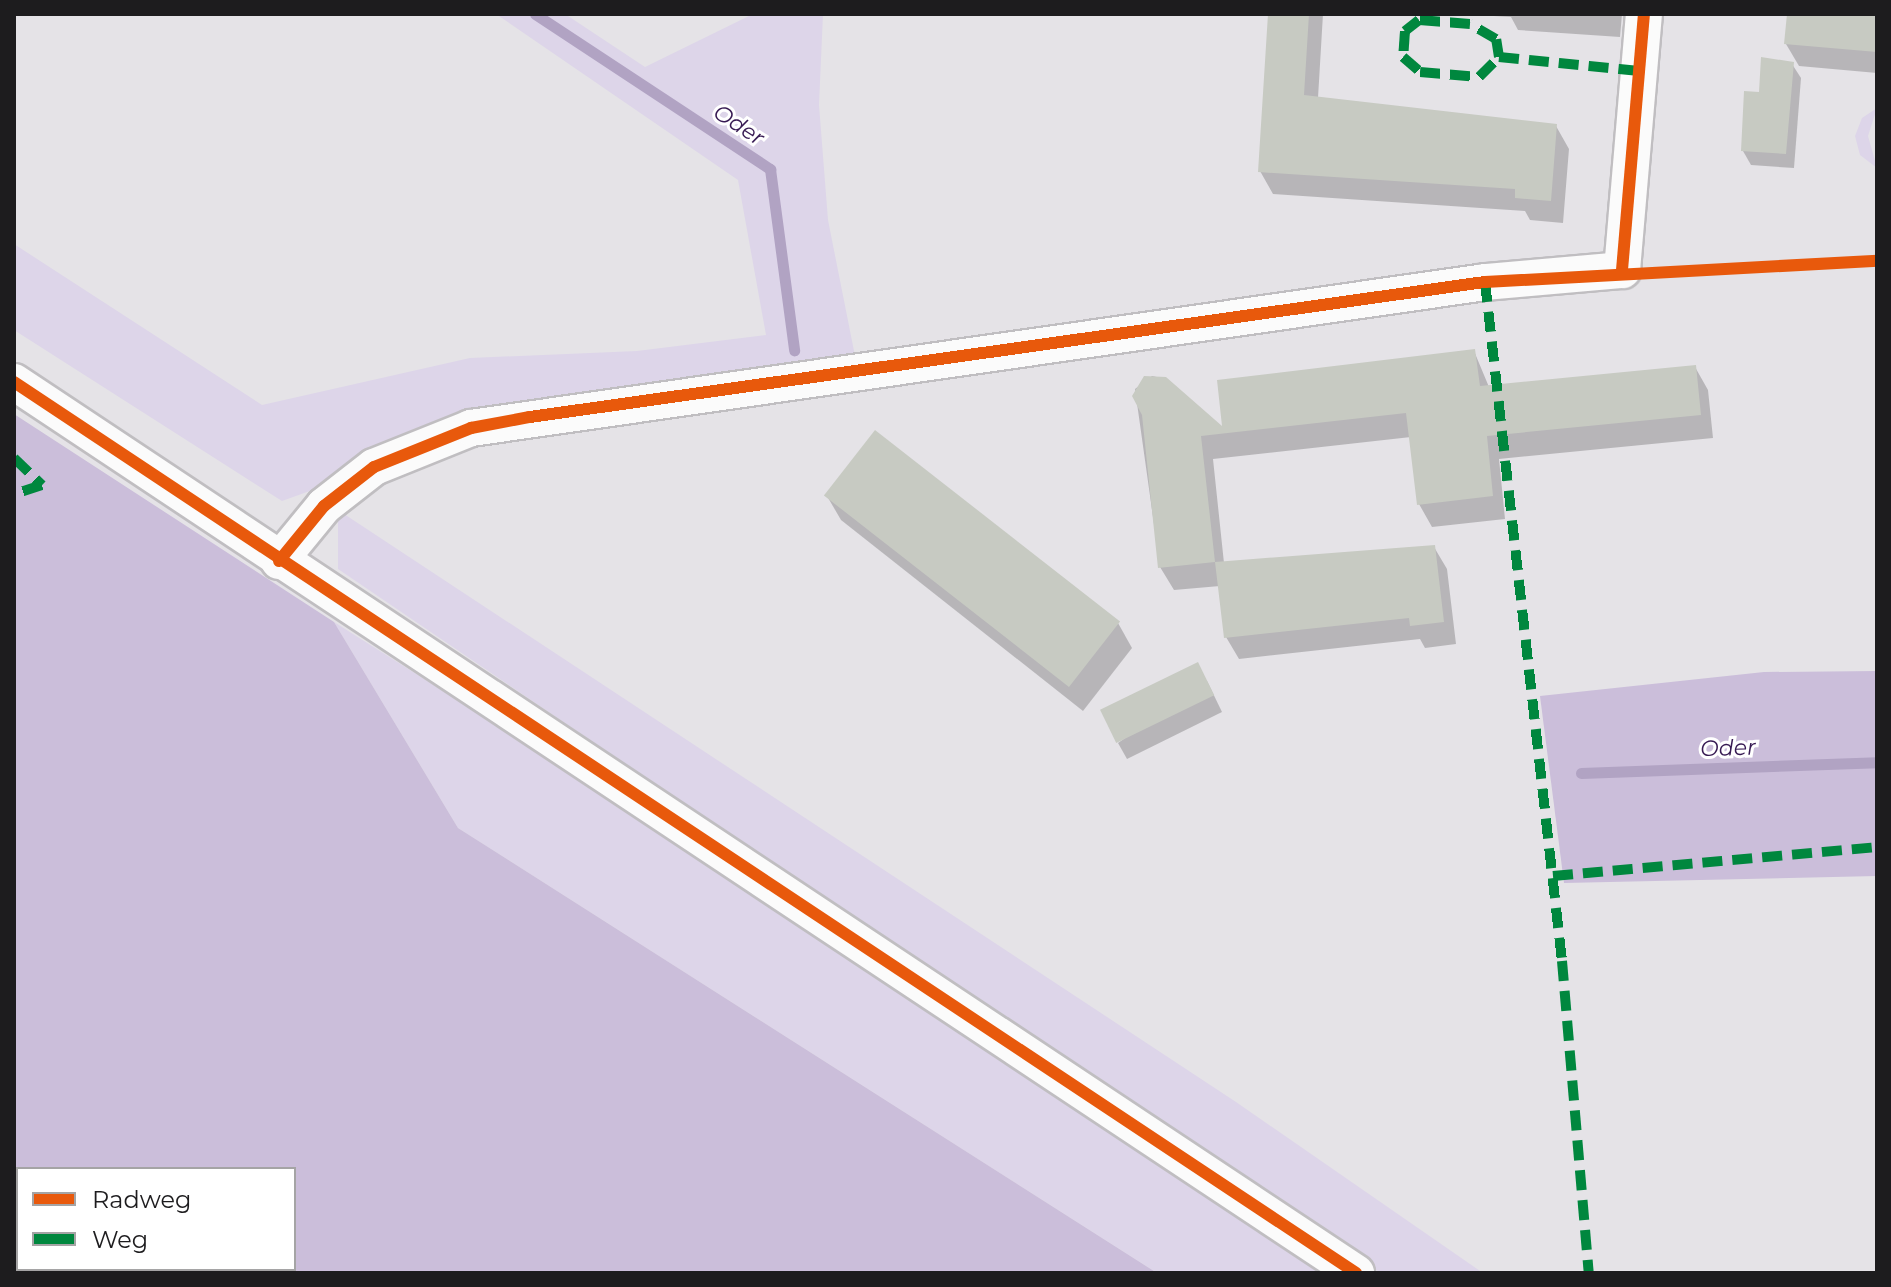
<!DOCTYPE html>
<html>
<head>
<meta charset="utf-8">
<style>
  body { margin:0 }
  #map { position:relative; width:1891px; height:1287px; overflow:hidden; background:#e5e3e7; font-family:Montserrat,sans-serif }
  div>[style] { position:absolute }
  .green>* { inset:0; background:#ddd5e9 }
  .forest>* { inset:0; background:#cbbeda }
  .shadow>* { inset:0; background:#0003 }
  .stream>* { height:11px; margin:-5.5px; padding:0 5.5px; transform-origin:5.5px; border-radius:5.5px; background:#b1a3c3 }
  .building>* { inset:0; background:#c7cac2; transform-origin:0 0 }
  .roads { filter:drop-shadow(2px 0 #c0bec1) drop-shadow(-2px 0 #c0bec1) drop-shadow(0 2px #c0bec1) drop-shadow(0 -2px #c0bec1) }
  .minor>* { height:36px; margin:-18px; padding:0 18px; transform-origin:18px; border-radius:18px; background:#fbfbfb }
  .quiet>* { height:10px; margin-top:-5px; transform-origin:0; background:repeating-linear-gradient(90deg,#00873e 0 20px,transparent 0 30px) }
  .cycleway>* { height:12px; margin:-6px; padding:0 6px; transform-origin:6px; border-radius:6px; background:#e8590c }
  span { translate:-50% -50%; white-space:nowrap; text-align:center; line-height:1.15; -webkit-text-stroke:6px #fff; paint-order:stroke }
  .water-label { font-size:22px; color:#371a53; font-style:italic }
  .frame { position:absolute; inset:0; border:16px solid #1d1c1e; pointer-events:none }
  .legend { position:absolute; left:16px; top:1167px; width:280px; height:104px; box-sizing:border-box; background:#fff; border:2px solid #a5a4a5; margin:0; padding:10px 14px; list-style:none; font-size:24px; color:#1d1c1e }
  .legend li { display:flex; align-items:center; gap:16px; height:40px }
  .legend b { width:40px; border:2px solid #a5a4a5 }
</style>
</head>
<body>
<div id="map">
  <div class="green">
    <i style="clip-path:polygon(496px 14px,565px 14px,645px 67px,753px 14px,823px 14px,819px 105px,828px 220px,855px 356px,562px 400px,282px 501px,14px 330px,14px 244px,262px 405px,470px 358px,637px 351px,766px 335px,738px 180px)"></i>
    <i style="clip-path:polygon(1877px 108px,1868px 136px,1877px 168px,1860px 155px,1855px 136px,1862px 118px)"></i>
    <i style="clip-path:polygon(338px 510px,1236px 1102px,1483px 1273px,1381px 1273px,1160px 1127px,338px 569px)"></i>
    <i style="clip-path:polygon(334px 622px,554px 761px,1320px 1273px,1157px 1273px,458px 828px)"></i>
  </div>
  <div class="forest">
    <i style="clip-path:polygon(evenodd,14px 414px,334px 622px,458px 828px,1157px 1273px,14px 1273px,14px 414px,18px 1169px,294px 1169px,294px 1269px,18px 1269px,18px 1169px)"></i>
    <i style="clip-path:polygon(1877px 671px,1877px 876px,1564px 883px,1540px 696px,1764px 672px)"></i>
  </div>
  <div class="shadow">
    <i style="clip-path:polygon(1270px 14px,1323px 14px,1318px 98px,1556px 126px,1569px 149px,1563px 223px,1530px 220px,1525px 211px,1273px 194px,1260px 171px)"></i>
    <i style="clip-path:polygon(1459px 14px,1622px 14px,1620px 37px,1518px 30px,1511px 17px)"></i>
    <i style="clip-path:polygon(1789px 14px,1877px 14px,1877px 73px,1799px 66px,1786px 44px)"></i>
    <i style="clip-path:polygon(1792px 64px,1801px 78px,1794px 168px,1751px 165px,1743px 151px,1761px 94px)"></i>
    <i style="clip-path:polygon(1474px 351px,1489px 387px,1695px 367px,1708px 390px,1713px 438px,1499px 459px,1505px 519px,1432px 527px,1419px 504px,1411px 437px,1213px 459px,1224px 563px,1434px 547px,1447px 569px,1456px 644px,1425px 648px,1420px 639px,1239px 659px,1226px 637px,1220px 586px,1174px 590px,1160px 567px,1135px 389px,1152px 376px,1166px 379px,1224px 431px)"></i>
    <i style="clip-path:polygon(827px 496px,1118px 623px,1132px 648px,1083px 711px,841px 520px)"></i>
    <i style="clip-path:polygon(1207px 681px,1222px 712px,1127px 759px,1118px 743px)"></i>
  </div>
  <div class="stream">
    <i style="left:535px;top:14px;width:282px;rotate:33.4deg"></i>
    <i style="left:770px;top:169px;width:183px;rotate:82.4deg"></i>
    <i style="left:1581px;top:773px;width:296px;rotate:-2.1deg"></i>
  </div>
  <div class="building">
    <i style="clip-path:polygon(1268px 14px,1309px 14px,1304px 95px,1557px 124px,1551px 201px,1515px 198px,1515px 189px,1258px 172px)"></i>
    <i style="clip-path:polygon(1787px 14px,1877px 14px,1877px 52px,1784px 44px)"></i>
    <i style="clip-path:polygon(1761px 57px,1794px 62px,1786px 154px,1741px 151px,1744px 91px,1759px 92px)"></i>
    <i style="clip-path:polygon(1475px 349px,1480px 386px,1696px 365px,1701px 415px,1487px 436px,1493px 496px,1417px 505px,1406px 413px,1201px 436px,1215px 562px,1158px 568px,1142px 415px,1132px 396px,1144px 376px,1166px 377px,1222px 426px,1217px 380px)"></i>
    <i style="left:875px;top:430px;width:311px;height:83px;rotate:38deg"></i>
    <i style="clip-path:polygon(1435px 545px,1444px 622px,1410px 626px,1409px 618px,1224px 638px,1215px 562px)"></i>
    <i style="left:1198px;top:662px;width:37px;height:109px;rotate:64deg"></i>
  </div>
  <div class="roads">
    <div class="minor">
      <i style="left:14px;top:382px;width:1611px;rotate:33.58deg"></i>
      <i style="left:279px;top:561px;width:71px;rotate:-50.7deg"></i>
      <i style="left:324px;top:506px;width:63px;rotate:-38deg"></i>
      <i style="left:374px;top:467px;width:105px;rotate:-21.9deg"></i>
      <i style="left:471px;top:428px;width:1024px;rotate:-8.19deg"></i>
      <i style="left:1485px;top:282px;width:138px;rotate:-5deg"></i>
      <i style="left:1622px;top:270px;width:257px;rotate:-85.1deg"></i>
    </div>
  </div>
  <div class="quiet">
    <i style="left:1499px;top:57px;width:18px;rotate:-99deg"></i>
    <i style="left:1496px;top:39px;width:30px;rotate:-150deg"></i>
    <i style="left:1470px;top:24px;width:51px;rotate:-175.5deg"></i>
    <i style="left:1419px;top:20px;width:18px;rotate:142deg"></i>
    <i style="left:1405px;top:31px;width:26px;rotate:94deg"></i>
    <i style="left:1403px;top:57px;width:23px;rotate:41deg"></i>
    <i style="left:1420px;top:72px;width:59px;rotate:4.8deg"></i>
    <i style="left:1479px;top:77px;width:28px;rotate:-45deg"></i>
    <i style="left:1499px;top:57px;width:141px;rotate:5.7deg"></i>
    <i style="left:1485px;top:282px;width:683px;rotate:83.53deg"></i>
    <i style="left:1562px;top:961px;width:313px;rotate:85.1deg"></i>
    <i style="left:14px;top:458px;width:39px;rotate:44deg"></i>
    <i style="left:42px;top:485px;width:29px;rotate:162deg"></i>
    <i style="left:1553px;top:876px;width:325px;rotate:-5.1deg"></i>
  </div>
  <div class="cycleway">
    <i style="left:1622px;top:270px;width:257px;rotate:-85.1deg"></i>
    <i style="left:14px;top:382px;width:1611px;rotate:33.58deg"></i>
    <i style="left:279px;top:561px;width:71px;rotate:-50.7deg"></i>
    <i style="left:324px;top:506px;width:63px;rotate:-38deg"></i>
    <i style="left:374px;top:467px;width:105px;rotate:-21.9deg"></i>
    <i style="left:471px;top:428px;width:60px;rotate:-10.6deg"></i>
    <i style="left:530px;top:417px;width:964px;rotate:-8.05deg"></i>
    <i style="left:1485px;top:282px;width:393px;rotate:-3.1deg"></i>
  </div>
  <div class="water-label">
    <span style="left:739px;top:125px;rotate:33deg">Oder</span>
    <span style="left:1728px;top:748px;rotate:-2deg">Oder</span>
  </div>
  <div class="frame"></div>
  <ul class="legend">
  <li><b style="height:10px;background:#e8590c"></b>Radweg</li>
  <li><b style="height:10px;background:#00873e"></b>Weg</li>
  </ul>
</div>
</body>
</html>
